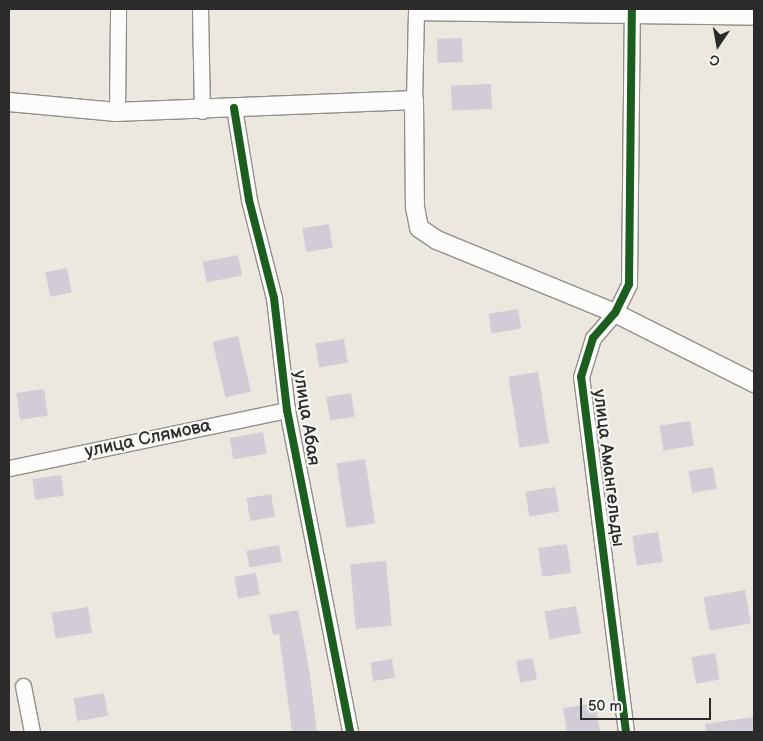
<!DOCTYPE html>
<html>
<head>
<meta charset="utf-8">
<style>
  body { margin:0 }
  #map { position:relative; width:763px; height:741px; overflow:hidden; background:#ece8df; font-family:"Balsamiq Sans",sans-serif }
  div>[style] { position:absolute }
  .building>* { inset:0; background:#d1ccd5; transform-origin:0 0 }
  .roads { filter:drop-shadow(1px 0 #928f8b) drop-shadow(-1px 0 #928f8b) drop-shadow(0 1px #928f8b) drop-shadow(0 -1px #928f8b) }
  .minor>* { height:15px; margin:-7.5px; padding:0 7.5px; transform-origin:7.5px; border-radius:7.5px; background:#fcfcfa }
  .tertiary>* { height:18px; margin:-9px; padding:0 9px; transform-origin:9px; border-radius:9px; background:#fcfcfa }
  .cycleway>* { height:8px; margin:-4px; padding:0 4px; transform-origin:4px; border-radius:4px; background:#1b5e20 }
  span { translate:-50% -50%; white-space:nowrap; text-align:center; line-height:1.15; -webkit-text-stroke:4.5px #f6f6f2; paint-order:stroke }
  .street-label { font-size:18px; color:#2b2b2b }
  .frame { position:absolute; inset:0; border:10px solid #2b2b2b; pointer-events:none }
  .north { position:absolute; left:693px; top:20px; width:50px; height:50px; -webkit-text-stroke:4px #f6f6f2; paint-order:stroke; rotate:192deg; font-size:14px; font-weight:700; line-height:20px; text-align:center; color:#2b2b2b }
  .north::after { content:''; display:block; margin:auto; width:18px; height:22px; background:#2b2b2b; clip-path:polygon(50% 0,100% 100%,50% 72%,0 100%) }
  .scale { position:absolute; left:580px; top:698px; width:131px; height:22px; box-sizing:border-box; border:2px solid #2b2b2b; border-top:0; padding-left:6px; font-size:15px; line-height:18px; white-space:nowrap; color:#2b2b2b; -webkit-text-stroke:4px #f6f6f2; paint-order:stroke }
</style>
</head>
<body>
<div id="map">
  <div class="building">
    <i style="left:462px;top:38px;width:24px;height:25px;rotate:88deg"></i>
    <i style="left:491px;top:84px;width:25px;height:40px;rotate:88deg"></i>
    <i style="left:329px;top:224px;width:24px;height:27px;rotate:81deg"></i>
    <i style="left:238px;top:255px;width:21px;height:36px;rotate:79deg"></i>
    <i style="left:67px;top:268px;width:25px;height:22px;rotate:79deg"></i>
    <i style="left:518px;top:309px;width:20px;height:30px;rotate:81deg"></i>
    <i style="left:238px;top:336px;width:57px;height:26px;rotate:77deg"></i>
    <i style="left:344px;top:339px;width:24px;height:29px;rotate:81deg"></i>
    <i style="left:538px;top:372px;width:72px;height:30px;rotate:81deg"></i>
    <i style="left:44px;top:389px;width:27px;height:28px;rotate:82deg"></i>
    <i style="left:351px;top:393px;width:24px;height:25px;rotate:81deg"></i>
    <i style="left:690px;top:421px;width:25px;height:31px;rotate:81deg"></i>
    <i style="left:263px;top:432px;width:22px;height:34px;rotate:80deg"></i>
    <i style="left:365px;top:459px;width:65px;height:29px;rotate:81deg"></i>
    <i style="left:713px;top:467px;width:22px;height:25px;rotate:80deg"></i>
    <i style="left:61px;top:475px;width:21px;height:29px;rotate:82deg"></i>
    <i style="left:555px;top:487px;width:25px;height:30px;rotate:81deg"></i>
    <i style="left:271px;top:494px;width:23px;height:25px;rotate:80deg"></i>
    <i style="left:658px;top:532px;width:30px;height:26px;rotate:81deg"></i>
    <i style="left:567px;top:544px;width:29px;height:29px;rotate:82deg"></i>
    <i style="left:279px;top:545px;width:17px;height:33px;rotate:80deg"></i>
    <i style="left:386px;top:561px;width:65px;height:36px;rotate:85deg"></i>
    <i style="left:256px;top:573px;width:22px;height:22px;rotate:80deg"></i>
    <i style="left:745px;top:590px;width:34px;height:42px;rotate:80deg"></i>
    <i style="left:576px;top:606px;width:28px;height:32px;rotate:80deg"></i>
    <i style="left:88px;top:607px;width:26px;height:37px;rotate:81deg"></i>
    <i style="clip-path:polygon(298px 610px,309px 669px,317px 732px,292px 732px,279px 634px,273px 635px,269px 615px)"></i>
    <i style="left:715px;top:653px;width:27px;height:24px;rotate:80deg"></i>
    <i style="left:533px;top:658px;width:22px;height:17px;rotate:80deg"></i>
    <i style="left:392px;top:659px;width:19px;height:22px;rotate:81deg"></i>
    <i style="left:104px;top:693px;width:23px;height:31px;rotate:80deg"></i>
    <i style="clip-path:polygon(595px 703px,600px 732px,567px 732px,563px 708px)"></i>
    <i style="clip-path:polygon(753px 717px,754px 732px,706px 732px,705px 724px)"></i>
  </div>
  <div class="roads">
    <div class="minor">
      <i style="left:200px;top:9px;width:102px;rotate:88.9deg"></i>
      <i style="left:416px;top:12px;width:338px;rotate:0.8deg"></i>
      <i style="left:414px;top:100px;width:91px;rotate:-88.7deg"></i>
      <i style="left:234px;top:108px;width:93px;rotate:80.7deg"></i>
      <i style="left:249px;top:200px;width:101px;rotate:75.7deg"></i>
      <i style="left:274px;top:298px;width:113px;rotate:83.4deg"></i>
      <i style="left:287px;top:410px;width:328px;rotate:78.9deg"></i>
      <i style="left:117px;top:112px;width:103px;rotate:-89.4deg"></i>
      <i style="left:9px;top:468px;width:284px;rotate:-11.8deg"></i>
      <i style="left:23px;top:686px;width:47px;rotate:78.9deg"></i>
      <i style="left:626px;top:732px;width:358px;rotate:-97.2deg"></i>
      <i style="left:581px;top:377px;width:41px;rotate:-72.9deg"></i>
      <i style="left:593px;top:338px;width:33px;rotate:-49deg"></i>
      <i style="left:615px;top:313px;width:32px;rotate:-64deg"></i>
      <i style="left:629px;top:284px;width:275px;rotate:-89.4deg"></i>
    </div>
    <div class="tertiary">
      <i style="left:9px;top:102px;width:108px;rotate:5.3deg"></i>
      <i style="left:117px;top:112px;width:297px;rotate:-2.3deg"></i>
      <i style="left:414px;top:100px;width:107px;rotate:89.5deg"></i>
      <i style="left:415px;top:207px;width:21px;rotate:79deg"></i>
      <i style="left:419px;top:228px;width:22px;rotate:34deg"></i>
      <i style="left:437px;top:240px;width:192px;rotate:22.3deg"></i>
      <i style="left:615px;top:313px;width:156px;rotate:26.7deg"></i>
    </div>
  </div>
  <div class="cycleway">
    <i style="left:234px;top:108px;width:93px;rotate:80.7deg"></i>
    <i style="left:249px;top:200px;width:101px;rotate:75.7deg"></i>
    <i style="left:274px;top:298px;width:113px;rotate:83.4deg"></i>
    <i style="left:287px;top:410px;width:328px;rotate:78.9deg"></i>
    <i style="left:626px;top:732px;width:358px;rotate:-97.2deg"></i>
    <i style="left:581px;top:377px;width:41px;rotate:-72.9deg"></i>
    <i style="left:593px;top:338px;width:33px;rotate:-49deg"></i>
    <i style="left:615px;top:313px;width:32px;rotate:-64deg"></i>
    <i style="left:629px;top:284px;width:275px;rotate:-89.4deg"></i>
  </div>
  <div class="street-label">
    <span style="left:306px;top:418px;rotate:81deg">улица Абая</span>
    <span style="left:148px;top:439px;rotate:-12deg">улица Слямова</span>
    <span style="left:608px;top:468px;rotate:83deg">улица Амангельды</span>
  </div>
  <div class="frame"></div>
  <div class="north">С</div>
  <div class="scale">50 m</div>
</div>
</body>
</html>
